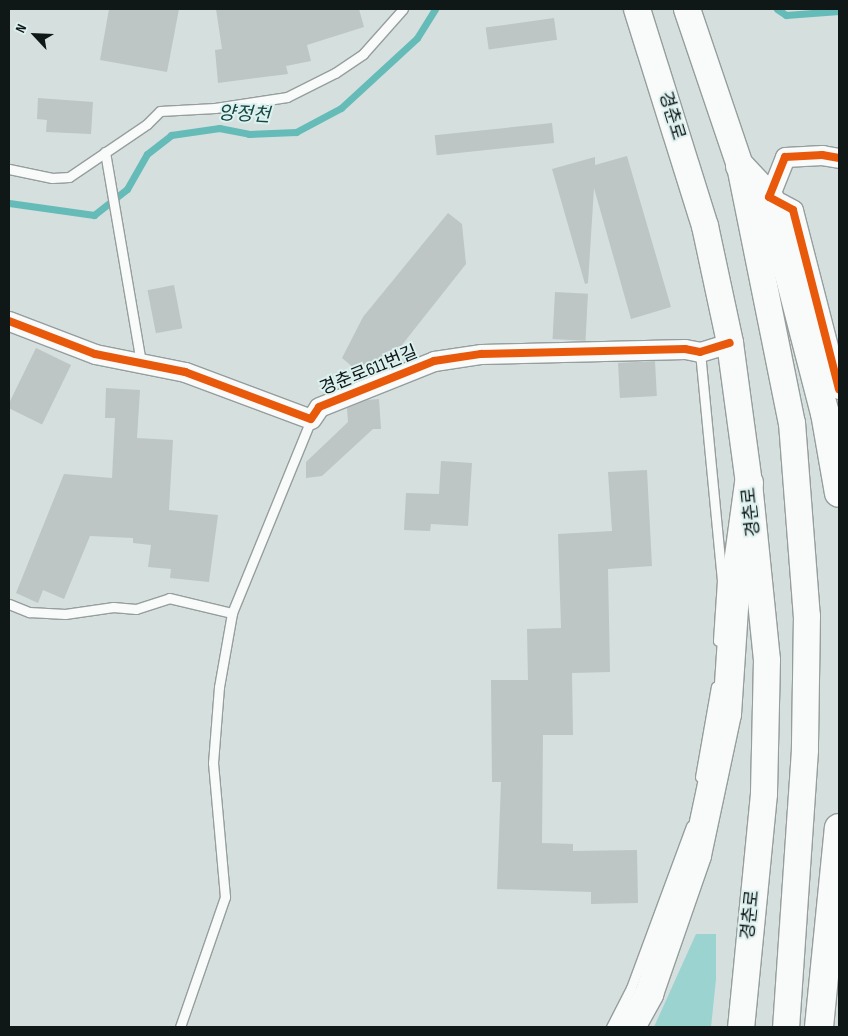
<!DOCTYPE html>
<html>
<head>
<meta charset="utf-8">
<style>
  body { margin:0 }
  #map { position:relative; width:848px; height:1036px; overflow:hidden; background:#d4dfde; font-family:"Sofia Sans Condensed","Noto Sans KR",sans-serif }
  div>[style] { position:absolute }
  .green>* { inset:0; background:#9ad3d0 }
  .stream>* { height:7px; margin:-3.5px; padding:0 3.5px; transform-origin:3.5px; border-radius:3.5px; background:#65bbb7 }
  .building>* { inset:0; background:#bdc6c5; transform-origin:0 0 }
  .roads { filter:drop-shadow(1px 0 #969e9d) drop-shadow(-1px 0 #969e9d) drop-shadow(0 1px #969e9d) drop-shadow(0 -1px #969e9d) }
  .lane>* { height:9px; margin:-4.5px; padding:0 4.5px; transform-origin:4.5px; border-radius:4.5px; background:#f9fafa }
  .street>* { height:19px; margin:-9.5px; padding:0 9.5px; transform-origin:9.5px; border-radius:9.5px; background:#f9fafa }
  .secondary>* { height:26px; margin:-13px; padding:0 13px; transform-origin:13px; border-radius:13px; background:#f9fafa }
  .highway>* { height:28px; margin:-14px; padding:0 14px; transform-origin:14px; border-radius:14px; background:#f9fafa }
  .cycleway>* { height:8px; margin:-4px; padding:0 4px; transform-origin:4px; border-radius:4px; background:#e8590c }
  span { translate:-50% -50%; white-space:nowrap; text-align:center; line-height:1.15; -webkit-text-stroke:4px #ddf1ef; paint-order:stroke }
  .street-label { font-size:18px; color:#101717 }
  .water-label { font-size:19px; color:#154845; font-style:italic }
  .frame { position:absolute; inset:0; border:10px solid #101717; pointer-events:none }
  .north { position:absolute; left:10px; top:10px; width:50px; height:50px; -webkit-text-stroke:4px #ddf1ef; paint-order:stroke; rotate:295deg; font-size:14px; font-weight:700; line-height:20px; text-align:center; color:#101717 }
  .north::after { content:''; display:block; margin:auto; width:18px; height:22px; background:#101717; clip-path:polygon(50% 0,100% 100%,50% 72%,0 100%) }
</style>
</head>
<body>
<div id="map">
  <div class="green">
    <i style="clip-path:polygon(696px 934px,716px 934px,716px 979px,711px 1027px,654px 1027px)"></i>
  </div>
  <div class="stream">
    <i style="left:777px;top:9px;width:11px;rotate:34deg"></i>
    <i style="left:786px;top:15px;width:53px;rotate:-4.3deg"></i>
    <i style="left:9px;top:203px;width:86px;rotate:8deg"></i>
    <i style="left:94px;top:215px;width:42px;rotate:-38.2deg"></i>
    <i style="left:127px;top:189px;width:40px;rotate:-60.3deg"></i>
    <i style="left:147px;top:154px;width:31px;rotate:-38deg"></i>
    <i style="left:171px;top:135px;width:49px;rotate:-8.3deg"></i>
    <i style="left:219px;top:128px;width:31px;rotate:11deg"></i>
    <i style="left:249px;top:134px;width:47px;rotate:-2.4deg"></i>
    <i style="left:296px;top:132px;width:51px;rotate:-28.1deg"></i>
    <i style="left:341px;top:108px;width:103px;rotate:-42.6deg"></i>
    <i style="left:417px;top:38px;width:34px;rotate:-58deg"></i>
  </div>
  <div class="building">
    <i style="clip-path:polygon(109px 9px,179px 9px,167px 72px,100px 60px)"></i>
    <i style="clip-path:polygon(216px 9px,359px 9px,364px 27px,307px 45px,311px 61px,286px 66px,288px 74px,218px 83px,215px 50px,222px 49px)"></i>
    <i style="left:554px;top:18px;width:22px;height:69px;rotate:82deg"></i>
    <i style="clip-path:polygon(38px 98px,93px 102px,91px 134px,46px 132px,47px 120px,37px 119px)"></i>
    <i style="left:552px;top:123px;width:20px;height:118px;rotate:84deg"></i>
    <i style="clip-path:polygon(627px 156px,671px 307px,631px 319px,594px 188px,588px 283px,585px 284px,552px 169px,595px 157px,595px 165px)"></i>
    <i style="clip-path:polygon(448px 213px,462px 224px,466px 264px,394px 355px,355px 369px,342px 358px,363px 317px)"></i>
    <i style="left:174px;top:285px;width:44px;height:27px;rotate:79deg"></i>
    <i style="left:555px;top:292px;width:33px;height:47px;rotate:3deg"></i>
    <i style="left:36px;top:348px;width:39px;height:66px;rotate:26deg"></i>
    <i style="left:655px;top:361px;width:35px;height:37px;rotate:87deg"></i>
    <i style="clip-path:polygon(106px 388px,140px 390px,137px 438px,173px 440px,169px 510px,218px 515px,209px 582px,170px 578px,171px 569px,148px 567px,151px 545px,133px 543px,133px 538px,90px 536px,64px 599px,43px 590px,38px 603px,16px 593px,64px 474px,112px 478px,115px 418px,105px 418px)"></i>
    <i style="clip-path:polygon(379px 399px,381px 429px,373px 429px,322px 476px,306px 478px,306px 462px,348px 422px,347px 408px,367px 400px)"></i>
    <i style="clip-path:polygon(441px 461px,472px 463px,468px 526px,431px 524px,430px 531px,404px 530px,406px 493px,439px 494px)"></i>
    <i style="clip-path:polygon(647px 470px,652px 566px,608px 569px,610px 672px,572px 673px,573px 735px,543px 735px,542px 843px,573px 844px,573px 851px,637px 850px,638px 903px,591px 904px,591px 892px,497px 889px,501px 782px,492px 782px,491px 680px,528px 680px,527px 629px,561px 628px,558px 534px,612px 531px,608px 472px)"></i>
  </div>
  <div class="roads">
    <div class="lane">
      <i style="left:105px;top:152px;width:214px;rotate:80.3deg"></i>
      <i style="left:9px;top:169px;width:44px;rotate:11.8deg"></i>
      <i style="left:52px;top:178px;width:17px;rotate:-3deg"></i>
      <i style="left:69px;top:177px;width:94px;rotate:-34.2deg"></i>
      <i style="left:147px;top:124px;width:18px;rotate:-45deg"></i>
      <i style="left:160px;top:111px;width:55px;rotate:-3.1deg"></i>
      <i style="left:215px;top:108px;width:73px;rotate:-8.7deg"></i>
      <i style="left:287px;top:97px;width:54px;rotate:-26.6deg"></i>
      <i style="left:335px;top:73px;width:34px;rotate:-34deg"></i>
      <i style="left:363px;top:54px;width:60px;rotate:-48.4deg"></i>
      <i style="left:700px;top:352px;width:229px;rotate:84.5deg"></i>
      <i style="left:722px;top:580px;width:61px;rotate:93.8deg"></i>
      <i style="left:9px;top:604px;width:22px;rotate:22deg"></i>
      <i style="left:29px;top:612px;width:36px;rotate:3deg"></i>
      <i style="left:65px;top:614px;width:49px;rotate:-8.3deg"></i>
      <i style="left:113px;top:607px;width:23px;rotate:5deg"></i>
      <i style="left:136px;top:609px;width:35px;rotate:-18deg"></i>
      <i style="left:169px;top:598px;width:65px;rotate:13.4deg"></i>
      <i style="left:700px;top:777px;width:92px;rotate:-80deg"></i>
      <i style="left:180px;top:1027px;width:138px;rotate:-70.9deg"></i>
      <i style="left:225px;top:897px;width:135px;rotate:-95.1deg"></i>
      <i style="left:213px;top:763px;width:76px;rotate:-85.5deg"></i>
      <i style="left:219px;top:687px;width:75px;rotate:-80deg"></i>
      <i style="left:232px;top:613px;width:209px;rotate:-67.8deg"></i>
      <i style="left:611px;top:1027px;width:44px;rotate:-62.9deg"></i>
      <i style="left:631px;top:988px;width:173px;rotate:-69.7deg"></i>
    </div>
    <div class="street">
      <i style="left:839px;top:158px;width:17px;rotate:-170deg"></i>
      <i style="left:822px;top:155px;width:37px;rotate:177deg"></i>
      <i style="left:785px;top:157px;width:43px;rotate:111.8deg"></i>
      <i style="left:769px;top:197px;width:27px;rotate:28deg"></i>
      <i style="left:793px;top:210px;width:185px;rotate:75.6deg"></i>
      <i style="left:9px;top:321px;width:92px;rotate:21deg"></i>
      <i style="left:95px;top:354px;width:92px;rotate:11.3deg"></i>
      <i style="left:185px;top:372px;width:134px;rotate:20.5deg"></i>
      <i style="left:311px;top:419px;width:14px;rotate:-56deg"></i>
      <i style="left:319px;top:407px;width:124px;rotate:-21.8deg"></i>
      <i style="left:434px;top:361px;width:48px;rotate:-8.5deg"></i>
      <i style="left:481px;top:354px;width:204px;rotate:-1.4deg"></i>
      <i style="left:685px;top:349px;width:15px;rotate:11deg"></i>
      <i style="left:700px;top:352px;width:31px;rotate:-17deg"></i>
    </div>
    <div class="secondary">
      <i style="left:637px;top:9px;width:227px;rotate:72.6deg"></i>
      <i style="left:705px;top:226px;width:120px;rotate:77.9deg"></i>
      <i style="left:730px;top:343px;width:141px;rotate:82.3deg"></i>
      <i style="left:749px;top:483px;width:178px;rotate:84.2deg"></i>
      <i style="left:767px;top:660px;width:134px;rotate:91.3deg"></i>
      <i style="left:764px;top:794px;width:234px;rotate:95.6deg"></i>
      <i style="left:687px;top:9px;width:166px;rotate:71.3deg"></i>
      <i style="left:740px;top:166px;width:262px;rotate:78.6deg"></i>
      <i style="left:792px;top:423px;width:194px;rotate:85.6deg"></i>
      <i style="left:807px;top:616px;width:134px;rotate:90.9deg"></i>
      <i style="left:805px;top:750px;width:278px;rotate:93.9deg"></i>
    </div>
    <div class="highway">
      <i style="left:740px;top:166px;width:42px;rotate:46.9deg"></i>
      <i style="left:769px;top:197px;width:223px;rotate:75.5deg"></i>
      <i style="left:825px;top:413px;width:81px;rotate:80.1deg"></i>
      <i style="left:631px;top:1027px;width:38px;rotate:-61deg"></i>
      <i style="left:649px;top:994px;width:147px;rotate:-70.9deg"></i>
      <i style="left:697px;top:855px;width:144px;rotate:-78deg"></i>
      <i style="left:727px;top:714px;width:136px;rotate:-86.2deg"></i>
      <i style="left:736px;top:578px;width:96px;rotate:-82.2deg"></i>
      <i style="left:819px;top:1027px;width:200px;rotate:-84.3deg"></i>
    </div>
  </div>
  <div class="cycleway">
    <i style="left:839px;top:158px;width:17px;rotate:-170deg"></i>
    <i style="left:822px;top:155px;width:37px;rotate:177deg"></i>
    <i style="left:785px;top:157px;width:43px;rotate:111.8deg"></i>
    <i style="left:769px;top:197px;width:27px;rotate:28deg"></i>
    <i style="left:793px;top:210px;width:185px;rotate:75.6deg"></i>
    <i style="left:9px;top:321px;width:92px;rotate:21deg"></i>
    <i style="left:95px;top:354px;width:92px;rotate:11.3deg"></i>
    <i style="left:185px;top:372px;width:134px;rotate:20.5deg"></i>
    <i style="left:311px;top:419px;width:14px;rotate:-56deg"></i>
    <i style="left:319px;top:407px;width:124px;rotate:-21.8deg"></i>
    <i style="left:434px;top:361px;width:48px;rotate:-8.5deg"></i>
    <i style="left:481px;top:354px;width:204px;rotate:-1.4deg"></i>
    <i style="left:685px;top:349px;width:15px;rotate:11deg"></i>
    <i style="left:700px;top:352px;width:31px;rotate:-17deg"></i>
  </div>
  <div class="street-label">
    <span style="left:671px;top:116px;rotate:73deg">경춘로</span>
    <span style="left:369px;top:371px;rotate:-22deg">경춘로611번길</span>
    <span style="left:752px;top:512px;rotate:-96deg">경춘로</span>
    <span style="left:751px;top:915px;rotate:-84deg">경춘로</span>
  </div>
  <div class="water-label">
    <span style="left:244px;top:115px;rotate:3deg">양정천</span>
  </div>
  <div class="frame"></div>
  <div class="north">N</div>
</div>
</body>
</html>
